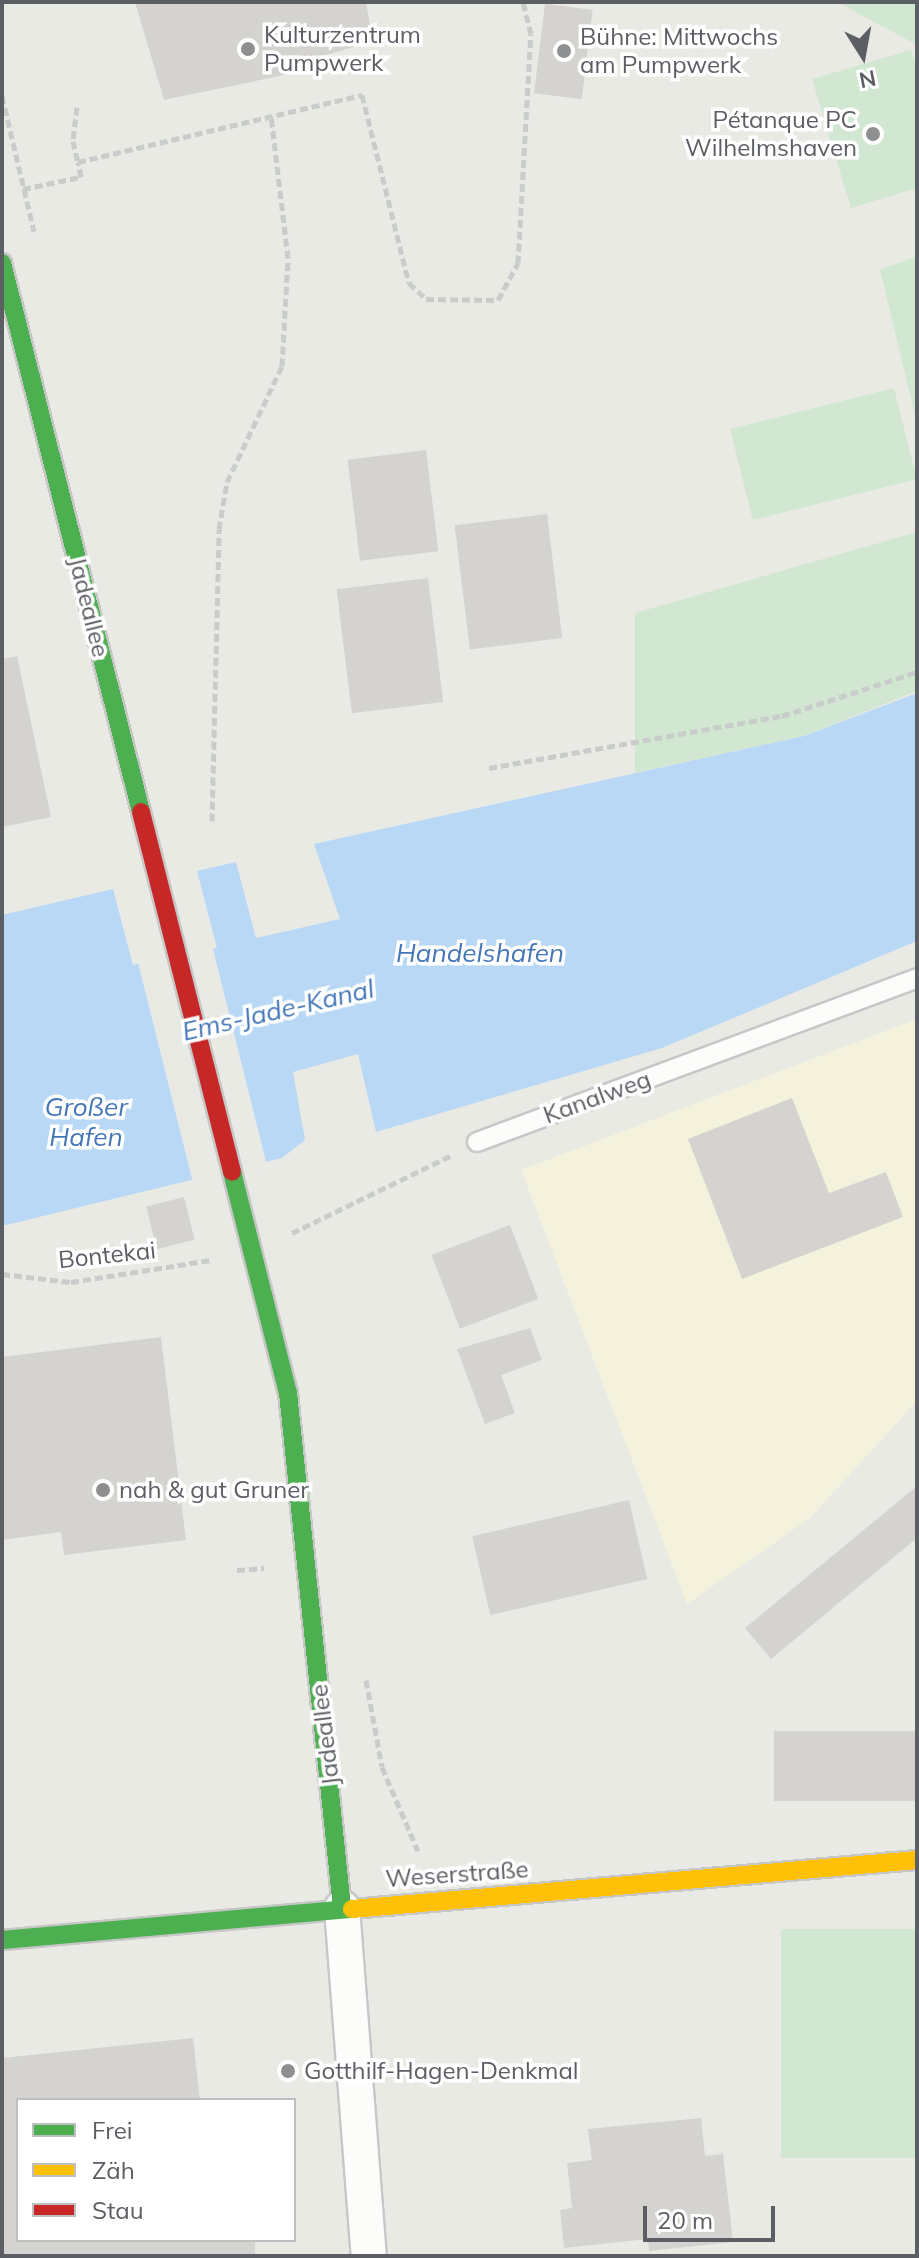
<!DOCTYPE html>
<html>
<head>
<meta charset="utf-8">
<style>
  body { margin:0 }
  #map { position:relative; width:919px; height:2258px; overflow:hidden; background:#eaeae5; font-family:Mulish,sans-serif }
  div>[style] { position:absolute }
  .commercial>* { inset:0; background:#f4f1dd }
  .green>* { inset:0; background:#d2e7d1; transform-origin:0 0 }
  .water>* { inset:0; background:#b8d8f6 }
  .pier>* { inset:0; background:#eaeae5; transform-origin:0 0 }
  .building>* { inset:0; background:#d4d3d0; transform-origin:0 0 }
  .path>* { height:5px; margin-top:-2.5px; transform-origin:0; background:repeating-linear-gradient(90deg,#c8ccca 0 8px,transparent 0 12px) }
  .roads { filter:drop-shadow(2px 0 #c7c7c7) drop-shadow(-2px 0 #c7c7c7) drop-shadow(0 2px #c7c7c7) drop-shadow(0 -2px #c7c7c7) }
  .lane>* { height:18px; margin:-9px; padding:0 9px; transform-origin:9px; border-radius:9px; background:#fcfcfb }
  .street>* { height:34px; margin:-17px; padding:0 17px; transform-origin:17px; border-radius:17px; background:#fcfcfb }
  .fast>* { height:18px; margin:-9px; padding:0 9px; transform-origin:9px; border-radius:9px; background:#4caf50 }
  .slow>* { height:18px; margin:-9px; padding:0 9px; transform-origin:9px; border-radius:9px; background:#ffc107 }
  .jam>* { height:18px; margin:-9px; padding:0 9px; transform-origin:9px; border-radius:9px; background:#c62828 }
  .dots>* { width:22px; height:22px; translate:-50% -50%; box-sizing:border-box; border:4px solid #fff; border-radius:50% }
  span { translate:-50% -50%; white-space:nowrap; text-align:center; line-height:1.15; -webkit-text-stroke:7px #fff; paint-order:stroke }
  .poi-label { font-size:24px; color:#5b5e63 }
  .left { translate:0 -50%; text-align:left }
  .right { translate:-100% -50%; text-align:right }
  .street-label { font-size:24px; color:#5b5e63 }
  .water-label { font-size:26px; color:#4377b7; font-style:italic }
  .frame { position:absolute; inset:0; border:4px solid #5b5e63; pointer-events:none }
  .legend { position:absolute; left:16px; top:2098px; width:280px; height:144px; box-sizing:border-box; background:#fff; border:2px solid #bdbfc1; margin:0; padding:10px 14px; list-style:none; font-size:24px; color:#5b5e63 }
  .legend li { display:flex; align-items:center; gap:16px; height:40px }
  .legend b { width:40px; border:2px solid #bdbfc1 }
  .north { position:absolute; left:823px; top:16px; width:80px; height:80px; -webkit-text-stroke:6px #fff; paint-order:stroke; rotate:169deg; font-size:22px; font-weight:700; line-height:32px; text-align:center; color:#5b5e63 }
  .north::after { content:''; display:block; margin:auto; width:28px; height:36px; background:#5b5e63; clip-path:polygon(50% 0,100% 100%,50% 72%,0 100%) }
  .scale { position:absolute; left:643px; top:2206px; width:132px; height:36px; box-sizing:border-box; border:4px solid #5b5e63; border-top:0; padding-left:10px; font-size:24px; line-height:28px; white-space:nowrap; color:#5b5e63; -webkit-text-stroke:6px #fff; paint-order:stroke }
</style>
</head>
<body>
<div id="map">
  <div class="commercial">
    <i style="clip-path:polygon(917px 1019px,917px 1401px,810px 1518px,687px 1604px,521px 1170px)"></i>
  </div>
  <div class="green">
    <i style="clip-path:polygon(837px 2px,917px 2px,917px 45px)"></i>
    <i style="clip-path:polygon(911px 50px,917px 70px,917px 188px,851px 208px,812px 79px)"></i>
    <i style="clip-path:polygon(917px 256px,917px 423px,880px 270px)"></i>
    <i style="left:894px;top:388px;width:94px;height:169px;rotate:76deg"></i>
    <i style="clip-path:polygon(917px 532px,917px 691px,804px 736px,635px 773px,635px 613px)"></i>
    <i style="left:917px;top:1929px;width:229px;height:136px;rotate:90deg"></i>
  </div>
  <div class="water">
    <i style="clip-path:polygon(917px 693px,917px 941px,662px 1048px,376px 1132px,358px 1054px,293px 1072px,305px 1140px,282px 1158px,2px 1226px,2px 915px,113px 889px,133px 965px,217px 948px,197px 871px,236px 862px,256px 938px,340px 919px,314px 844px,804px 736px)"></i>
  </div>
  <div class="pier">
    <i style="left:212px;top:945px;width:229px;height:76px;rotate:76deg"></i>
  </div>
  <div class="building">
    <i style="clip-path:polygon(135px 2px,366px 2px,373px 41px,320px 57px,323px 67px,164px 100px)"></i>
    <i style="left:545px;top:4px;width:48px;height:90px;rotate:7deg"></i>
    <i style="left:426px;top:450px;width:102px;height:79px;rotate:83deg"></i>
    <i style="left:547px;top:514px;width:125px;height:93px;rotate:83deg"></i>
    <i style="left:428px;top:578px;width:125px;height:92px;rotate:83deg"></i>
    <i style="clip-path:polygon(17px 656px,51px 817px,2px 827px,2px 659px)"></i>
    <i style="clip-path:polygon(792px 1098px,829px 1193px,886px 1172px,903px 1217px,742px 1279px,688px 1139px)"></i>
    <i style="left:184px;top:1197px;width:44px;height:39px;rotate:76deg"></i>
    <i style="left:510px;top:1225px;width:79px;height:84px;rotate:69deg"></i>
    <i style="clip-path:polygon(530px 1328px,542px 1360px,501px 1375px,515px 1413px,485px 1424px,457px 1349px)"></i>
    <i style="clip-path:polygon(161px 1337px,186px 1540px,64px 1555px,61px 1532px,2px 1540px,2px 1357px)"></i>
    <i style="clip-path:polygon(917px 1486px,917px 1538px,771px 1659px,745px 1628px)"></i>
    <i style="left:629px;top:1500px;width:81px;height:161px;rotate:77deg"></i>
    <i style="left:917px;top:1731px;width:70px;height:143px;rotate:90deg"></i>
    <i style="clip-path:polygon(193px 2038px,200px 2100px,18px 2100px,18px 2240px,255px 2240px,255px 2256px,2px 2256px,2px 2058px)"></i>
    <i style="clip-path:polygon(701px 2118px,705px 2156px,723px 2154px,733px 2242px,649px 2251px,648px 2239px,564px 2248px,560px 2210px,572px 2208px,567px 2163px,592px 2160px,588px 2129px)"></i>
  </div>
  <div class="path">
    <i style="left:2px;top:96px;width:139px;rotate:76.7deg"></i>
    <i style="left:77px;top:107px;width:34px;rotate:97deg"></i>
    <i style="left:73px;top:141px;width:22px;rotate:77deg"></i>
    <i style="left:23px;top:189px;width:59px;rotate:-11.7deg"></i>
    <i style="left:81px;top:177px;width:15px;rotate:-101deg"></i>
    <i style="left:78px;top:162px;width:292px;rotate:-13.3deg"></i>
    <i style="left:362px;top:95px;width:194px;rotate:76deg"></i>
    <i style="left:409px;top:283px;width:23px;rotate:43deg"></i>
    <i style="left:426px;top:299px;width:72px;rotate:0.8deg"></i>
    <i style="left:498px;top:300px;width:42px;rotate:-61.6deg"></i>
    <i style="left:518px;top:263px;width:229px;rotate:-86.8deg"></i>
    <i style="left:531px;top:34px;width:33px;rotate:-104deg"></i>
    <i style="left:489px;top:768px;width:298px;rotate:-10.1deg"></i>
    <i style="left:782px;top:716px;width:142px;rotate:-18.1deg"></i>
    <i style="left:212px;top:821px;width:292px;rotate:-88.6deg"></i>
    <i style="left:219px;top:529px;width:48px;rotate:-80.3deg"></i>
    <i style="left:227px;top:482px;width:128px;rotate:-64.6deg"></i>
    <i style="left:282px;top:366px;width:108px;rotate:-86.8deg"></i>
    <i style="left:288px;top:258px;width:143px;rotate:-96.8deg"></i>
    <i style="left:292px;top:1233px;width:178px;rotate:-26deg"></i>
    <i style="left:2px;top:1274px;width:69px;rotate:6.6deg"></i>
    <i style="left:71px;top:1282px;width:142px;rotate:-8.9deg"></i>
    <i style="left:237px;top:1570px;width:27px;rotate:-4deg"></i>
    <i style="left:366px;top:1680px;width:88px;rotate:79.6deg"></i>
    <i style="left:382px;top:1767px;width:91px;rotate:66.8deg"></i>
  </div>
  <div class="roads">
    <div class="lane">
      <i style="left:477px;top:1142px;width:470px;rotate:-20.4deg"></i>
    </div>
    <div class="street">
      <i style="left:342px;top:1908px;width:349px;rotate:85.6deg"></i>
    </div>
    <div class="fast">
      <i style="left:2px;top:263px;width:566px;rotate:75.79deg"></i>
      <i style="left:232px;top:1172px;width:228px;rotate:75.8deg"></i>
      <i style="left:288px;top:1393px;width:518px;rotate:84.01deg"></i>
      <i style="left:2px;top:1940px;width:351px;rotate:-5.1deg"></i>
    </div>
    <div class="slow">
      <i style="left:352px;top:1909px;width:567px;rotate:-4.96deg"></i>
    </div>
    <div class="jam">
      <i style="left:141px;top:812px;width:371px;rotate:75.8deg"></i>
    </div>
  </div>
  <div class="dots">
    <i style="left:248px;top:49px;background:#8d8f90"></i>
    <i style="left:564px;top:51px;background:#8d8f90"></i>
    <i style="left:873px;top:134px;background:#8d8f90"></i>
    <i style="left:103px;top:1490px;background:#8d8f90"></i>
    <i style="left:288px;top:2071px;background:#8d8f90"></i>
  </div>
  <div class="poi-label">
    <span class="left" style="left:264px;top:49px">Kulturzentrum<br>Pumpwerk</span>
    <span class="left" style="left:580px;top:51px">Bühne: Mittwochs<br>am Pumpwerk</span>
    <span class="right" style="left:857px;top:134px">Pétanque PC<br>Wilhelmshaven</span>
    <span class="left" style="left:119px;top:1490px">nah &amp; gut Gruner</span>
    <span class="left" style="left:304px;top:2071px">Gotthilf-Hagen-Denkmal</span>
  </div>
  <div class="street-label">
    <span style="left:89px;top:607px;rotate:76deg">Jadeallee</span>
    <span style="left:597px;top:1097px;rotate:-20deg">Kanalweg</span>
    <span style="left:107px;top:1255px;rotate:-6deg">Bontekai</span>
    <span style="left:325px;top:1735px;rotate:-97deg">Jadeallee</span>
    <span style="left:457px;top:1874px;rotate:-4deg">Weserstraße</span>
  </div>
  <div class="water-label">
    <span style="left:480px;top:953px">Handelshafen</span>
    <span style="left:278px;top:1010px;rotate:-13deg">Ems-Jade-Kanal</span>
    <span style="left:86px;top:1122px">Großer<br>Hafen</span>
  </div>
  <div class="frame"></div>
  <ul class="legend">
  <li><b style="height:10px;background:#4caf50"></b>Frei</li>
  <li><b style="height:10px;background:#ffc107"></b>Zäh</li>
  <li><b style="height:10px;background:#c62828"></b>Stau</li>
  </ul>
  <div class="north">N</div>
  <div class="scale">20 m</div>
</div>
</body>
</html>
